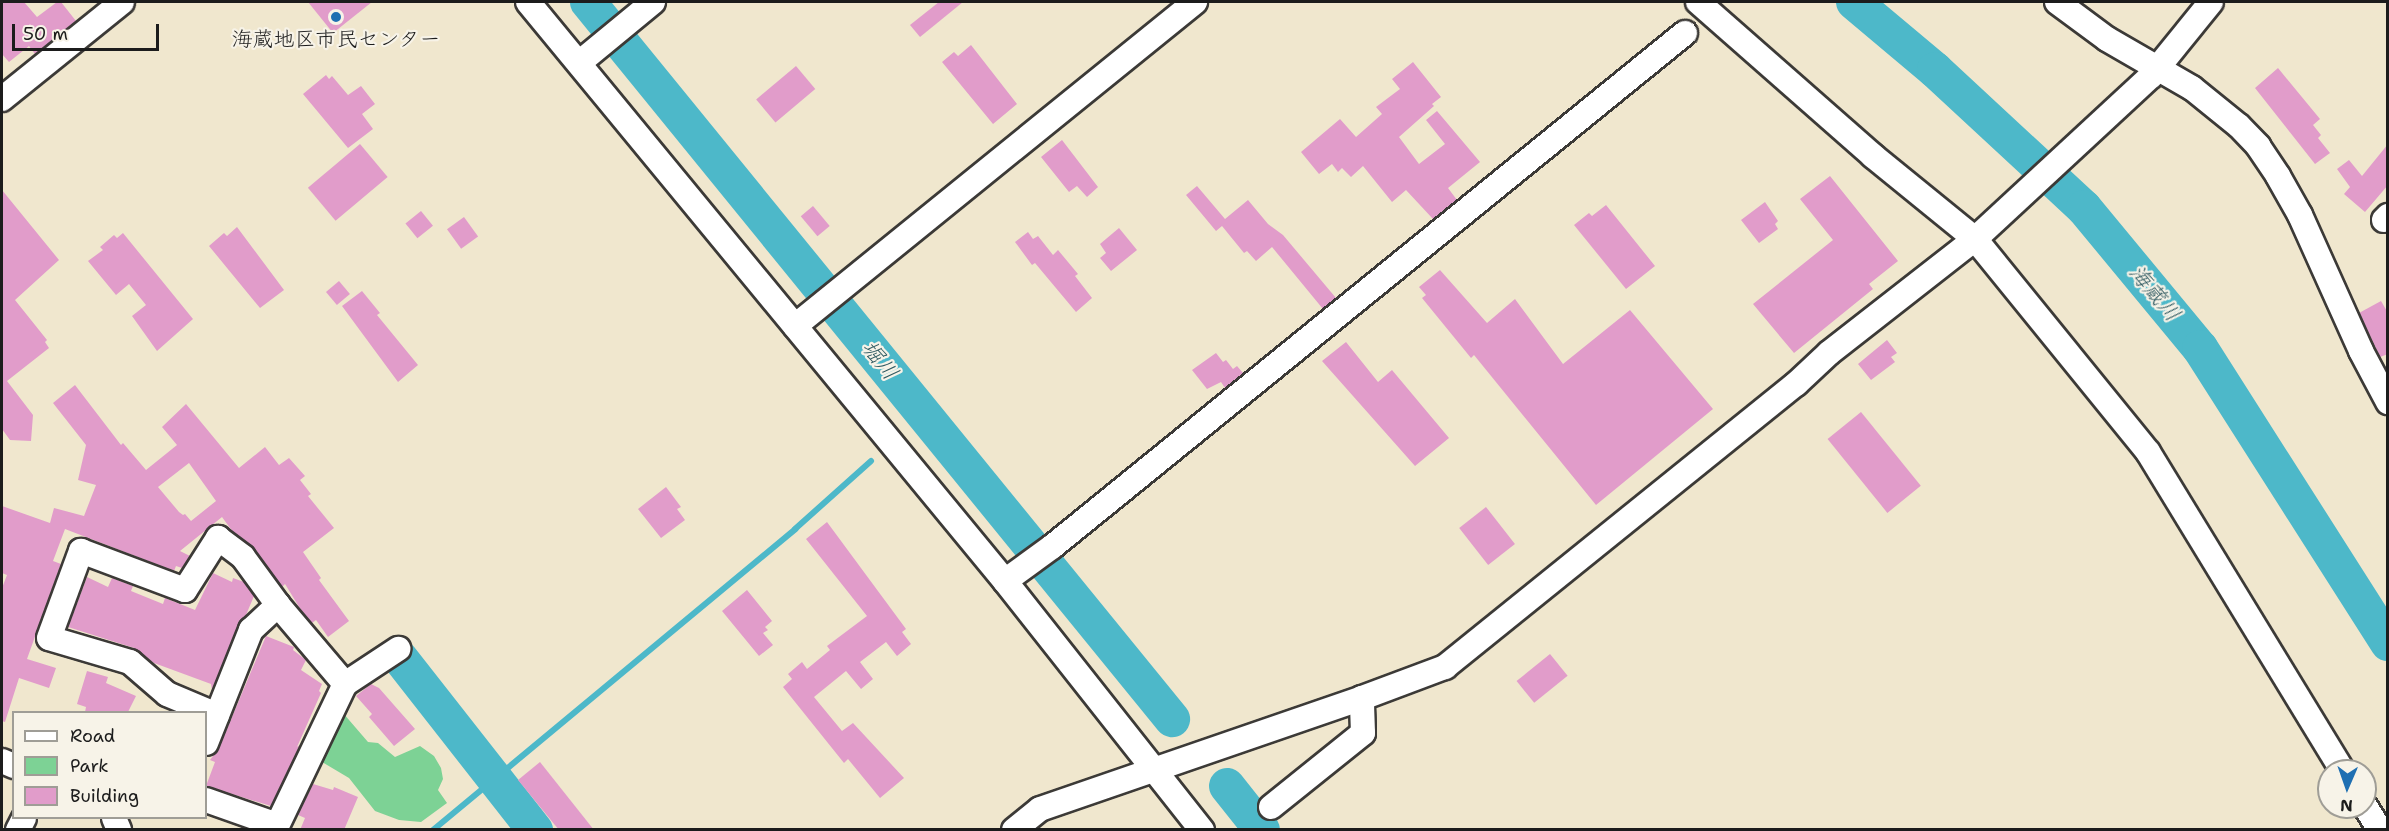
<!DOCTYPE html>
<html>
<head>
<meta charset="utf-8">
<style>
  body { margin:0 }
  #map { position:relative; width:2389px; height:831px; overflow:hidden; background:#f0e7ce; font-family:"Shantell Sans","Klee One",sans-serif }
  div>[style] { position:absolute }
  .green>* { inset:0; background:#7dd295 }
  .stream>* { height:6px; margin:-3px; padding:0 3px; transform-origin:3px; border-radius:3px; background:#4db8c9 }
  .river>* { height:36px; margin:-18px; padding:0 18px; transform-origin:18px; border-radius:18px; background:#4db8c9 }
  .building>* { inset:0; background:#e19cca; transform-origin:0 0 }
  .roads { filter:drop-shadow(2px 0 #3c3a37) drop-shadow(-2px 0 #3c3a37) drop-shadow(0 2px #3c3a37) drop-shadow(0 -2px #3c3a37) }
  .minor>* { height:24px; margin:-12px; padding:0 12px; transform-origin:12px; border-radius:12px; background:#fff }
  .dots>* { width:16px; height:16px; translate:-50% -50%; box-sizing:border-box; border:3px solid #f7f3e8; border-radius:50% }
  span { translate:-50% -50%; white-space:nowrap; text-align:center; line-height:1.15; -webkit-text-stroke:4.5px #f7f3e8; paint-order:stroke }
  .poi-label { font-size:21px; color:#1c1c1c }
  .water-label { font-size:22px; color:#305a61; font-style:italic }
  .frame { position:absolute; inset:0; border:3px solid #1c1c1c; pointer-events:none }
  .legend { position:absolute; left:12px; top:711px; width:195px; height:108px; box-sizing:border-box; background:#f7f3e8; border:2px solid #9f9d96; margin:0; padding:8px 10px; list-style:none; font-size:18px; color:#1c1c1c }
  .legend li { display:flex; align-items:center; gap:12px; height:30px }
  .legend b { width:30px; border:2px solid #9f9d96 }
  .north { position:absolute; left:2317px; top:759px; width:60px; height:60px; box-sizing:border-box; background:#f7f3e8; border:2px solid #9f9d96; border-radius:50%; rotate:182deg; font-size:16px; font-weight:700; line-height:24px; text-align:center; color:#1c1c1c }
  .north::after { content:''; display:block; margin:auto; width:21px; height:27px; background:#1f6fb2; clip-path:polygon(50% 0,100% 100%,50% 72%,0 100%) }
  .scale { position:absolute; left:12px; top:24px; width:147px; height:27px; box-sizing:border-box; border:3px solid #1c1c1c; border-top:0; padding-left:8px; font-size:18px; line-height:21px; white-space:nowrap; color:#1c1c1c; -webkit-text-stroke:4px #f7f3e8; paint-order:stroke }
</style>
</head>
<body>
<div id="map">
  <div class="green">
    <i style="clip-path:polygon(343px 713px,368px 742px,378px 743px,395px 757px,420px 746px,434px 756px,441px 768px,443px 779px,438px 790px,447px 803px,421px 822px,399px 820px,375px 811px,349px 778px,317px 759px)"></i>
  </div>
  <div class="stream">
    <i style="left:433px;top:830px;width:471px;rotate:-39.7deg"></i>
    <i style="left:795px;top:529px;width:102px;rotate:-41.8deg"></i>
  </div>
  <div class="river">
    <i style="left:588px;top:2px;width:925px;rotate:50.84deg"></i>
    <i style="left:1854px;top:2px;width:106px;rotate:40deg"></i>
    <i style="left:1935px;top:70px;width:203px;rotate:42.8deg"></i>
    <i style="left:2084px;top:208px;width:182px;rotate:50.4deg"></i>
    <i style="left:2200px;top:348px;width:350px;rotate:57.5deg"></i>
    <i style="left:400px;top:658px;width:219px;rotate:51.9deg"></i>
    <i style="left:1227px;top:786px;width:56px;rotate:51.5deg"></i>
  </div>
  <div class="building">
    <i style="clip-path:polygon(2px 2px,24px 2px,37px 17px,57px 2px,61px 2px,76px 21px,35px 54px,29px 46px,9px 62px,2px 54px)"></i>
    <i style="clip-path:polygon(308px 2px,372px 2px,333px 33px)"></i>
    <i style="clip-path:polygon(939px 2px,963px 2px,920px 37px,910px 25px)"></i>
    <i style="clip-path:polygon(971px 45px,1017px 104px,993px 124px,942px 62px,954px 52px,958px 56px)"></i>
    <i style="clip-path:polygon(1413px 62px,1441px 97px,1432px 104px,1434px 106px,1399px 137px,1419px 164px,1445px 144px,1426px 120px,1437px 111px,1480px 162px,1448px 188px,1457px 200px,1433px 219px,1406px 190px,1392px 202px,1363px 166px,1351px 177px,1342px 168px,1338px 172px,1332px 164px,1319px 174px,1301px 152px,1340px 119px,1356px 137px,1382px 114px,1376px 107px,1400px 89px,1392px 79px)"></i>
    <i style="left:796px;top:66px;width:30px;height:52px;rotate:50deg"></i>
    <i style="clip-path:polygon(2278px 68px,2320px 119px,2313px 125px,2321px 135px,2318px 138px,2330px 153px,2315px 164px,2255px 88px)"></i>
    <i style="clip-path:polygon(326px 75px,329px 79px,332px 76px,348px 95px,361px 86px,375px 104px,362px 114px,373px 129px,348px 148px,303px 94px)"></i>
    <i style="clip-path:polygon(1062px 140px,1098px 187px,1087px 197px,1077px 186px,1069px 192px,1041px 157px)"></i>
    <i style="left:360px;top:144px;width:43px;height:68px;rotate:50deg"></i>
    <i style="clip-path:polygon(2388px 144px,2388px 185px,2365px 212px,2344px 194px,2350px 187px,2337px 169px,2349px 160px,2362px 176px)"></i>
    <i style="clip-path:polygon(1830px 176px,1898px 261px,1869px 284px,1873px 289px,1794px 353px,1753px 304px,1833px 240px,1800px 199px)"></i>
    <i style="clip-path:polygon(1197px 186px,1225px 219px,1248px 200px,1268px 224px,1283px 235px,1336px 298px,1323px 309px,1272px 247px,1256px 261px,1247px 251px,1244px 253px,1222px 226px,1216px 231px,1186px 195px)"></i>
    <i style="clip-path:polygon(2px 190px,59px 260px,15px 300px,47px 340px,45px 342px,49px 348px,7px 381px,33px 415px,31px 441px,10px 440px,2px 429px)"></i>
    <i style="clip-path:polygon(1765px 202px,1778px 221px,1775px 224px,1778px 229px,1759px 243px,1741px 220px)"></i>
    <i style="clip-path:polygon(1606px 205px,1655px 266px,1626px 289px,1574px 225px,1589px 213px,1592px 216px)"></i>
    <i style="left:813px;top:206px;width:26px;height:16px;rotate:50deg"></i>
    <i style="left:421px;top:211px;width:19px;height:20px;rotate:51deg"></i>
    <i style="left:464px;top:217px;width:24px;height:21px;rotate:54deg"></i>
    <i style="clip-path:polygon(237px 227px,284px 290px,260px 308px,209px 246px,224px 233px,227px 236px)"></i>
    <i style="clip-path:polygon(1119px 228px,1137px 250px,1111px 271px,1100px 258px,1106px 253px,1100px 244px)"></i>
    <i style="clip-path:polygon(1028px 232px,1033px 239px,1038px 236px,1053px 255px,1058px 250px,1078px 274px,1075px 276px,1092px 298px,1076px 312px,1035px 263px,1032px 265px,1015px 242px)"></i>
    <i style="clip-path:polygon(123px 233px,193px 319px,157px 351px,132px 316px,146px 305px,129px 284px,116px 295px,88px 261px,103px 250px,100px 247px,114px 235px,117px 238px)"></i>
    <i style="clip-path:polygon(1440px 270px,1487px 323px,1515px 299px,1563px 364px,1630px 310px,1713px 409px,1596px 505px,1474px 355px,1471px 358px,1422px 298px,1426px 295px,1419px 287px)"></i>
    <i style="left:339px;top:281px;width:17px;height:17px;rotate:50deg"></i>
    <i style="clip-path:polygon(362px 291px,380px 313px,377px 315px,418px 365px,398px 382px,342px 306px)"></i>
    <i style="clip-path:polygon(2381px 301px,2388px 313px,2388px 354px,2380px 357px,2359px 313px)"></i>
    <i style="clip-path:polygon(1887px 340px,1897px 353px,1891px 357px,1895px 362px,1871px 380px,1858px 364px)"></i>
    <i style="clip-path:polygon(1346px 342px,1378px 382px,1392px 370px,1449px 438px,1415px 466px,1322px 361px)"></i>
    <i style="clip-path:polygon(1216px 353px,1223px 362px,1226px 360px,1233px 369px,1237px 366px,1243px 373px,1225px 388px,1221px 382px,1207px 389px,1192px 370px)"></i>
    <i style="clip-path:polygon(evenodd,75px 385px,121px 445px,123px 443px,146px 470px,177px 445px,162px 427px,186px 404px,239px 468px,265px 447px,279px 465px,289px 458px,305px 476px,300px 480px,311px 494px,308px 496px,334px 528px,303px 552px,321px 578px,319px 580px,349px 621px,328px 637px,316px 620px,312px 623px,301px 610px,285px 584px,282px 587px,254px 548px,233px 532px,222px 517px,180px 551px,190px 556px,182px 568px,176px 566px,174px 571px,65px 529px,53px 561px,61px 564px,27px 659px,56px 668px,49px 688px,19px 678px,5px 722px,2px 721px,2px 588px,7px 575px,2px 573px,2px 506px,50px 523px,54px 508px,84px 516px,96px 485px,78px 480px,86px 445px,53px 403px,75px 385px,189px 463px,216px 501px,191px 521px,185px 514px,183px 515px,179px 512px,158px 487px,189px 463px)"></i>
    <i style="left:1861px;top:412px;width:95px;height:43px;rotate:51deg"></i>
    <i style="clip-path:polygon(666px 487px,681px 507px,677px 509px,685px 520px,661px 538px,638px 509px)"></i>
    <i style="left:1486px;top:507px;width:47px;height:34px;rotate:52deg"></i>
    <i style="clip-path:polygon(827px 522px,906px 629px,902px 632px,911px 644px,897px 656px,886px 642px,860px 662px,873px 679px,861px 689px,846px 671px,814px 697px,842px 731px,853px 723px,904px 778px,880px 798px,848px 759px,844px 763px,783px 687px,792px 679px,788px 674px,802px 662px,807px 669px,830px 650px,827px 646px,867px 616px,806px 539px)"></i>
    <i style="clip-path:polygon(213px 573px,232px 582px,233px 578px,244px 582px,254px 596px,246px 615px,238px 625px,212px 690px,211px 684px,154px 663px,134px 648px,68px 627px,87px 577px,108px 587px,112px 578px,133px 586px,131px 591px,163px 604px,165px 598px,195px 610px)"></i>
    <i style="clip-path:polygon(747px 590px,772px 621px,765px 627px,768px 630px,763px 633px,773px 645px,759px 656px,722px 611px)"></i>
    <i style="clip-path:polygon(266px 636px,294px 647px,293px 650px,306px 660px,301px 670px,322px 684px,319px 691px,321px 693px,297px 747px,300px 745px,271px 806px,206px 786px,215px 762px,210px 760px,219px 748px)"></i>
    <i style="left:1550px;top:654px;width:28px;height:43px;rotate:51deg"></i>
    <i style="clip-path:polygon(87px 671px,108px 677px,106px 683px,136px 696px,128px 712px,85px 712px,86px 707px,77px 704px)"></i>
    <i style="clip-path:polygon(371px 684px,379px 688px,415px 729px,394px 746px,369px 717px,372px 714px,356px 696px)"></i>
    <i style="clip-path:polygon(540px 762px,594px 830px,559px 830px,518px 780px)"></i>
    <i style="clip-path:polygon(313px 784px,333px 790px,334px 787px,358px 797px,344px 830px,300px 830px,305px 818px,298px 815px)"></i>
  </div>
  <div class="roads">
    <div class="minor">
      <i style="left:528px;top:2px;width:750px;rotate:50.52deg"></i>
      <i style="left:1005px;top:581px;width:318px;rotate:51.7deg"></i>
      <i style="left:1698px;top:2px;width:233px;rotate:41.3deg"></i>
      <i style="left:1873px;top:156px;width:132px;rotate:39.1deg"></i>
      <i style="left:1975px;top:239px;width:274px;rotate:50.9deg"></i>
      <i style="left:2148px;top:452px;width:374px;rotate:58.6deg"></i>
      <i style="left:2057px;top:2px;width:62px;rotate:36.5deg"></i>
      <i style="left:2107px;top:39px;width:98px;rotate:30deg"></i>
      <i style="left:2192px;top:88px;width:60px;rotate:39deg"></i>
      <i style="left:2239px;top:126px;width:28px;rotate:46deg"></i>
      <i style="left:2258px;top:146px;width:36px;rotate:56deg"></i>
      <i style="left:2278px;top:176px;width:45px;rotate:60.6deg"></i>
      <i style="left:2300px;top:215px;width:149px;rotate:65.8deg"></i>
      <i style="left:2361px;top:351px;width:58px;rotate:62.1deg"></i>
      <i style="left:579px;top:63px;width:96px;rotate:-39.5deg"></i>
      <i style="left:2px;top:99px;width:154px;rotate:-38.9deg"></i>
      <i style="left:2384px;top:220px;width:6px;rotate:-45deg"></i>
      <i style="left:795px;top:326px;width:515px;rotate:-39.01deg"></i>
      <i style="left:1005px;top:581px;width:59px;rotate:-36.1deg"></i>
      <i style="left:1053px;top:546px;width:814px;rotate:-39.07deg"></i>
      <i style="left:217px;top:715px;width:54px;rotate:-157.2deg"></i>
      <i style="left:167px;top:694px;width:49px;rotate:-139.1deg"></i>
      <i style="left:130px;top:662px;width:84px;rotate:-163.5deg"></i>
      <i style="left:49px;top:638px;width:93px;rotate:-69.8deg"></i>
      <i style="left:81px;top:551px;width:111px;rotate:20.6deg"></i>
      <i style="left:185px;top:590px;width:62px;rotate:-57.6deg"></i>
      <i style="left:218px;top:538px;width:31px;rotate:37deg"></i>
      <i style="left:243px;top:557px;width:59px;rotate:53.9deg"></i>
      <i style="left:206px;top:743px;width:122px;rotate:-68.3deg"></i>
      <i style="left:251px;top:630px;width:37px;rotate:-43deg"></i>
      <i style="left:278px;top:605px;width:104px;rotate:49.7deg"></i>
      <i style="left:2px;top:761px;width:13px;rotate:23deg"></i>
      <i style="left:206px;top:800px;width:75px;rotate:19.4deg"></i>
      <i style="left:2365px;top:806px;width:28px;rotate:58deg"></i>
      <i style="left:1271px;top:807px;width:118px;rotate:-38.8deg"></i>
      <i style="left:1363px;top:733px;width:35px;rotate:-92deg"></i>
      <i style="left:114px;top:818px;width:13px;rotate:67deg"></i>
      <i style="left:18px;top:830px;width:13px;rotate:-63deg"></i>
      <i style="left:275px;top:830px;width:162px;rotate:-64.4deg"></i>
      <i style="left:345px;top:684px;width:64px;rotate:-33.4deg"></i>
      <i style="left:1014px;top:830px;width:33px;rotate:-39deg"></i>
      <i style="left:1040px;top:809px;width:341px;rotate:-19deg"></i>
      <i style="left:1362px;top:698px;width:89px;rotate:-20.5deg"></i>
      <i style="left:1445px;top:667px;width:451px;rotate:-38.9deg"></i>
      <i style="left:1796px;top:384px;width:45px;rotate:-43.2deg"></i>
      <i style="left:1829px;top:353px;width:185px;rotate:-38deg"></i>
      <i style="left:1975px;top:239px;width:240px;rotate:-42.8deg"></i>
      <i style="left:2151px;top:76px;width:95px;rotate:-51deg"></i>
    </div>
  </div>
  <div class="dots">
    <i style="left:336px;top:17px;background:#1f6fb2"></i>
  </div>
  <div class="poi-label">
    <span style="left:336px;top:39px">海蔵地区市民センター</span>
  </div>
  <div class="water-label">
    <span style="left:2155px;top:293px;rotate:50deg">海蔵川</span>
    <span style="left:880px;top:360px;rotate:51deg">堀川</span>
  </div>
  <div class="frame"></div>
  <ul class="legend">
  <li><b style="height:8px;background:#fff"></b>Road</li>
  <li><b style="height:16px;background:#7dd295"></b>Park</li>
  <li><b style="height:16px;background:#e19cca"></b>Building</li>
  </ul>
  <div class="north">N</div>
  <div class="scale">50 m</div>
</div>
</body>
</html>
